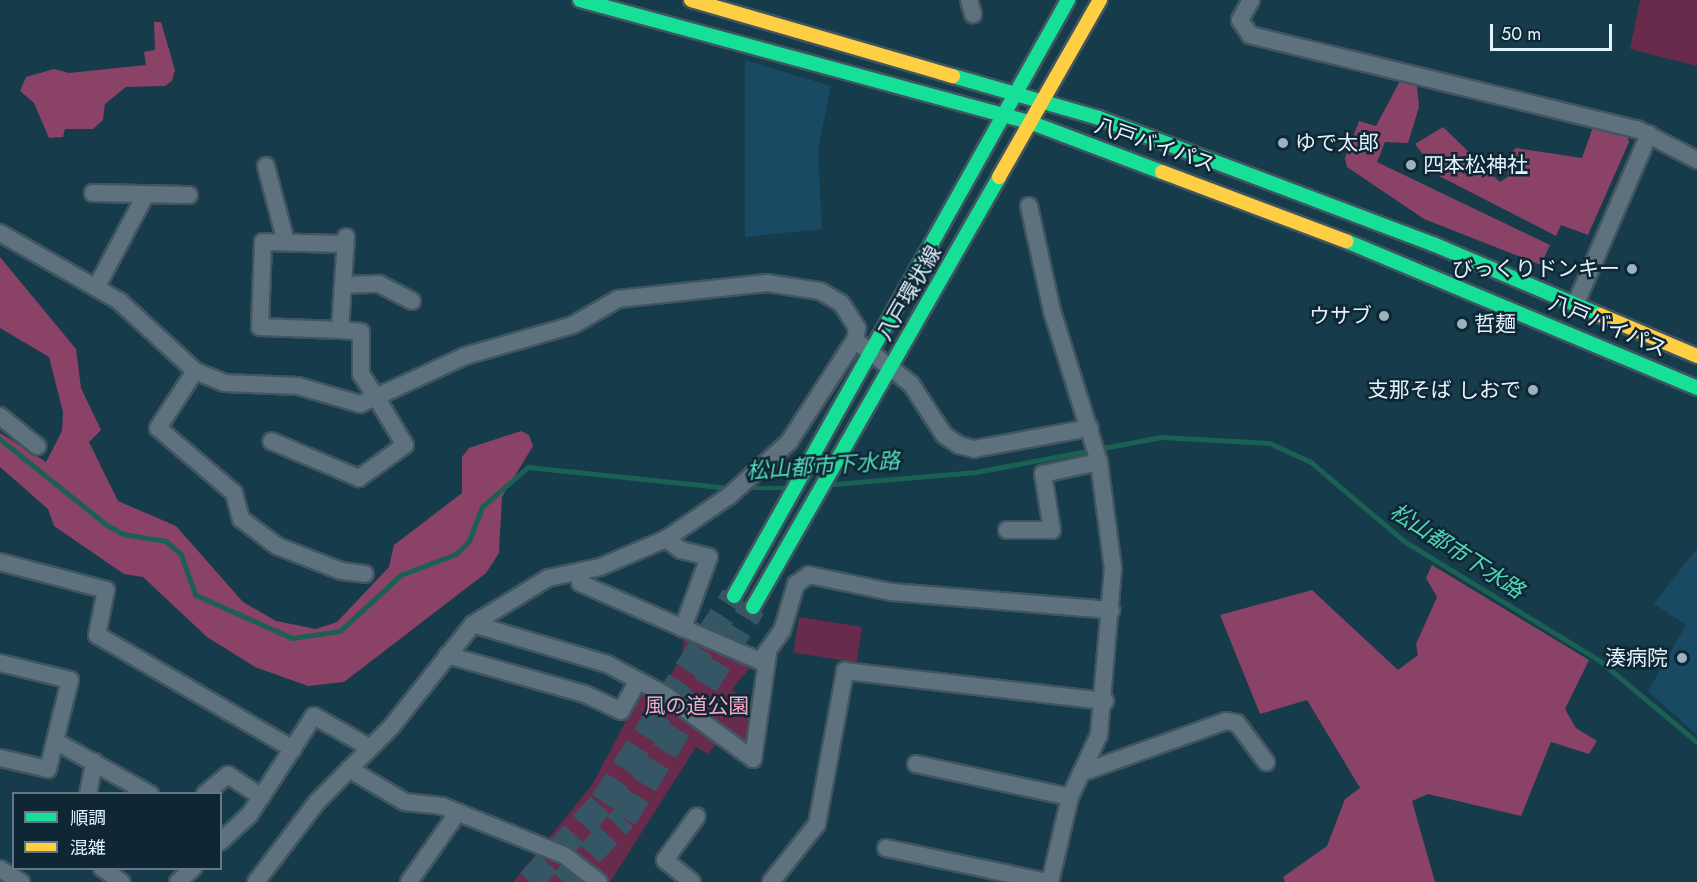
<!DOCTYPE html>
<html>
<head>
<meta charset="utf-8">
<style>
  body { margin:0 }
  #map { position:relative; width:1697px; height:882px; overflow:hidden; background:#163b4a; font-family:Jost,"Noto Sans JP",sans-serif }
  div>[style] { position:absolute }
  .built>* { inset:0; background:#194a63 }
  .green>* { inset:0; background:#692b4c; transform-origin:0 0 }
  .forest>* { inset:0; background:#8a4266 }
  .stream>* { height:4.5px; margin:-2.25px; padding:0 2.25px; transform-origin:2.25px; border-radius:2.25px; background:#1a6053 }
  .primary-tunnel>* { height:26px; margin-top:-13px; transform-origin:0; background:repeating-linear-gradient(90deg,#355765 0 26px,transparent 0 39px) }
  .roads { filter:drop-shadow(2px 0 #40555f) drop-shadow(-2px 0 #40555f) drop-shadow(0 2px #40555f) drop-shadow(0 -2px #40555f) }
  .street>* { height:16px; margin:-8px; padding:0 8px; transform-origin:8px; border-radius:8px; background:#5d727e }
  .fast>* { height:14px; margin:-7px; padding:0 7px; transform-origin:7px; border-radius:7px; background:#16e098 }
  .slow>* { height:14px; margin:-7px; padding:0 7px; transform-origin:7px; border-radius:7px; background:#ffcf43 }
  .dots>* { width:16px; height:16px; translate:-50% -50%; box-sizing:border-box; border:3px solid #0f2734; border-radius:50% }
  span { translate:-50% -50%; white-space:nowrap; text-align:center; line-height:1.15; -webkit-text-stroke:5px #0f2734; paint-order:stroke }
  .poi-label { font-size:21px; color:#e2f3fe }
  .left { translate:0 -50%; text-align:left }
  .right { translate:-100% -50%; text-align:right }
  .street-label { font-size:21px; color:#e2f3fe }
  .park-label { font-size:21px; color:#f2a8c4 }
  .water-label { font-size:22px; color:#52d9ba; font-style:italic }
  .legend { position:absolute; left:12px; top:792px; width:210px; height:78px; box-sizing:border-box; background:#0f2734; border:2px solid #637985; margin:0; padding:8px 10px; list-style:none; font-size:18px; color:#e2f3fe }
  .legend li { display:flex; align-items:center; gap:12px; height:30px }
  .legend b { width:30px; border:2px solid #637985 }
  .scale { position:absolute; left:1490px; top:24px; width:122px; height:27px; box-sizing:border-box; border:3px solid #e2f3fe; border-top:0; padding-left:8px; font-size:18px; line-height:21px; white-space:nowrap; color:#e2f3fe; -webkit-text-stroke:4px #0f2734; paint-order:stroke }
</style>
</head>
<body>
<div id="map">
  <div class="built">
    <i style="clip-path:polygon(745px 60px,831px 86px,818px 149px,822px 229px,745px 237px)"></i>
    <i style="clip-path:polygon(1697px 548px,1697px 735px,1648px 691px,1686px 625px,1654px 604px)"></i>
  </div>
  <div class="green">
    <i style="clip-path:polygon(1640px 0,1697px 0,1697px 66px,1630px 49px)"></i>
    <i style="left:799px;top:617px;width:64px;height:36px;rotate:9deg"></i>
    <i style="clip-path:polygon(685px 633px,754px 663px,732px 689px,754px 707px,752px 735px,741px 743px,724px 733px,708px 754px,696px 747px,610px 882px,513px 882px,592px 785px,643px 689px,659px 697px,682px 655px)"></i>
  </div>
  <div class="forest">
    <i style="clip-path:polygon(154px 22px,161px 22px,175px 70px,172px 81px,165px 86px,126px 87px,105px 104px,103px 120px,93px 129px,65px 129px,63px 137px,49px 138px,34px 103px,20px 91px,26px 77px,54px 69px,69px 73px,146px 65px,144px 52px,155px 50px)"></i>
    <i style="clip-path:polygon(1400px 81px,1417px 86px,1419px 107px,1408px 143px,1385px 142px,1377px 162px,1550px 245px,1541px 265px,1424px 219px,1347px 167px,1345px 158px,1359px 121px,1376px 126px)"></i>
    <i style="clip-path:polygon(1443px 127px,1500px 182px,1509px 176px,1504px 160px,1516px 148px,1582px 158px,1593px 127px,1627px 136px,1629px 142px,1588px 235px,1561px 225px,1556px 236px,1439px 176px,1415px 144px)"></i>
    <i style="clip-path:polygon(0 257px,76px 349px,81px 388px,101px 430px,89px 442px,118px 501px,176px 526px,243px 602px,276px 621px,316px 629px,337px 622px,389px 567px,394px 545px,462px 493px,462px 457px,469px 448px,521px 431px,529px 435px,533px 446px,502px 497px,499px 553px,486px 573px,344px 682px,308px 686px,255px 667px,207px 637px,143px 577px,124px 574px,54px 526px,48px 509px,0 467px,0 433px,46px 462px,62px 431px,63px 412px,49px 357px,0 328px)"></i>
    <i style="clip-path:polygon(1432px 565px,1589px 660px,1565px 709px,1576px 728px,1597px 741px,1589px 754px,1551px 742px,1521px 816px,1428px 794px,1412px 801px,1435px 882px,1285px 882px,1283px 877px,1327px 846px,1345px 799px,1360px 788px,1307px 700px,1260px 714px,1220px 615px,1312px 590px,1398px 670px,1418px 655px,1416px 644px,1437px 597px,1426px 578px)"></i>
  </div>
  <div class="stream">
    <i style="left:0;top:439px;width:137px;rotate:38.8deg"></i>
    <i style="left:107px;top:525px;width:18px;rotate:29deg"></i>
    <i style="left:123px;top:534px;width:44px;rotate:9.2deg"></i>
    <i style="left:166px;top:541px;width:20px;rotate:41deg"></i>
    <i style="left:181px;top:554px;width:44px;rotate:69.9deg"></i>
    <i style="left:196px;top:595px;width:105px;rotate:24.1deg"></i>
    <i style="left:292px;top:638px;width:49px;rotate:-8.3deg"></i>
    <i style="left:340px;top:631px;width:83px;rotate:-42.6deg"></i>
    <i style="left:401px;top:575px;width:59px;rotate:-20.9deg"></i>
    <i style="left:456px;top:554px;width:18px;rotate:-45deg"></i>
    <i style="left:469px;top:541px;width:36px;rotate:-69deg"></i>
    <i style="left:482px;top:507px;width:61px;rotate:-41deg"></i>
    <i style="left:528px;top:467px;width:203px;rotate:5.9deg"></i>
    <i style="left:834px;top:484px;width:143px;rotate:-4.8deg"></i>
    <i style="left:976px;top:472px;width:188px;rotate:-10.7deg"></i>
    <i style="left:1161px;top:437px;width:109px;rotate:3.2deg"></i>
    <i style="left:1270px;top:443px;width:45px;rotate:24.9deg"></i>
    <i style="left:1311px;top:462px;width:122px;rotate:40.3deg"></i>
    <i style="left:1404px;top:541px;width:228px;rotate:31.4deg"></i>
    <i style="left:1599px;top:660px;width:128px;rotate:39.9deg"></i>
    <i style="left:744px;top:488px;width:40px"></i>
  </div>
  <div class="primary-tunnel">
    <i style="left:530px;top:882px;width:108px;rotate:-47.6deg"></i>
    <i style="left:603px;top:802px;width:244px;rotate:-57.5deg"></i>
    <i style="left:563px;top:882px;width:88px;rotate:-46.4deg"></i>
    <i style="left:624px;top:818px;width:247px;rotate:-58.6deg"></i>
  </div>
  <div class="roads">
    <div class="street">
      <i style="left:969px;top:0;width:15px;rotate:74deg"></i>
      <i style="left:1251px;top:0;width:23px;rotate:119deg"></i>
      <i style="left:1240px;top:20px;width:18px;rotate:56deg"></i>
      <i style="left:1250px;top:35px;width:398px;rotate:13.7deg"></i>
      <i style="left:1637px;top:129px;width:68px;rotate:27.3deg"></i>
      <i style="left:266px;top:166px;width:79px;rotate:75.3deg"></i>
      <i style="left:93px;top:193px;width:96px;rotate:1.2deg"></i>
      <i style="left:1029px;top:206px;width:107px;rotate:77.6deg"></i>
      <i style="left:1052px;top:311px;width:158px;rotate:72.7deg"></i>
      <i style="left:1099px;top:462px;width:107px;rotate:82.5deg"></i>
      <i style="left:1113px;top:568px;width:168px;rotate:94.8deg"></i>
      <i style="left:1099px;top:735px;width:68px;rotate:115.1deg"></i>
      <i style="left:1070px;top:797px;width:87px;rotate:103.2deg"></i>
      <i style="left:0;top:233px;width:137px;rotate:29.7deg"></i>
      <i style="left:119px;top:301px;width:103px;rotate:42.6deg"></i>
      <i style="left:195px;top:371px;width:32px;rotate:22deg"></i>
      <i style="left:225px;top:383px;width:73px;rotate:2.4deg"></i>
      <i style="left:298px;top:386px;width:65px;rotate:16.2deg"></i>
      <i style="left:360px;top:404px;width:17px;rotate:-24deg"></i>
      <i style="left:376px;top:397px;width:56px;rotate:58.9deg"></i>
      <i style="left:405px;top:445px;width:57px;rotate:144.3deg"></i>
      <i style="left:359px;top:478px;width:95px;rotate:-157.2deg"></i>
      <i style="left:346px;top:237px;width:93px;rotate:93.7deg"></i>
      <i style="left:340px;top:330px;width:21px;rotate:5deg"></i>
      <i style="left:361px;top:332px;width:42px;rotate:90deg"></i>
      <i style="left:361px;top:374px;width:27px;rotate:57deg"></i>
      <i style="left:376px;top:397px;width:98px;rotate:-24.7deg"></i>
      <i style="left:465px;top:356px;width:112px;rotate:-16deg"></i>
      <i style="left:573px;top:325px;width:52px;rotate:-30deg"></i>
      <i style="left:618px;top:299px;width:150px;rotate:-6.1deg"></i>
      <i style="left:767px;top:283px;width:54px;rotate:8.6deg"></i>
      <i style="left:820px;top:291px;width:24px;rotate:30deg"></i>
      <i style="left:841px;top:303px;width:30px;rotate:57deg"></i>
      <i style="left:857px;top:328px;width:12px;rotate:99deg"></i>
      <i style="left:855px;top:340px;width:71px;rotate:38.2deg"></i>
      <i style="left:911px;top:384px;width:61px;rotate:57.1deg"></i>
      <i style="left:944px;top:435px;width:18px;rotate:34deg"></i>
      <i style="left:959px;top:445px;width:16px;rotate:15deg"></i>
      <i style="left:974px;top:449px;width:118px;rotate:-10.3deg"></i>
      <i style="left:343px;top:285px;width:36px;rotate:-2deg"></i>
      <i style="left:379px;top:284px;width:37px;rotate:27deg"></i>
      <i style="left:96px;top:288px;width:106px;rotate:-62deg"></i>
      <i style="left:1576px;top:303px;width:184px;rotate:-66.6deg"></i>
      <i style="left:340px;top:330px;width:80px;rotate:-177.9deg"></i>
      <i style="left:260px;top:327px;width:85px;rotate:-88deg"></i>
      <i style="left:263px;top:242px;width:82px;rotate:1.4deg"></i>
      <i style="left:195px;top:371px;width:68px;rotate:123deg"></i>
      <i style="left:158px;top:428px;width:100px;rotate:40.5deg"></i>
      <i style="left:234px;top:493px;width:27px;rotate:75deg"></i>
      <i style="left:241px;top:519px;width:45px;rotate:36.9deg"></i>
      <i style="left:277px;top:546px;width:69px;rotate:21.3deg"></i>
      <i style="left:341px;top:571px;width:24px;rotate:7deg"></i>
      <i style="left:0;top:416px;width:48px;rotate:39deg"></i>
      <i style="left:1007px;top:530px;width:45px"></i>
      <i style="left:1052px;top:530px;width:57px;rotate:-99.1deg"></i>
      <i style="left:1043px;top:474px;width:57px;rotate:-12.1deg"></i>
      <i style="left:666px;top:539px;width:19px;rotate:36deg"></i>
      <i style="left:681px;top:550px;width:29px;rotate:14deg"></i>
      <i style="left:709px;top:557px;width:76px;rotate:110.1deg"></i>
      <i style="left:683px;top:628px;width:84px;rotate:23.2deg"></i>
      <i style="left:760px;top:661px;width:37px;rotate:-54deg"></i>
      <i style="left:782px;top:631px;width:49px;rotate:-73.4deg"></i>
      <i style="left:796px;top:584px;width:16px;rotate:-35deg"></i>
      <i style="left:809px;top:575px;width:84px;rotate:11.7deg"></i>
      <i style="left:891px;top:592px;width:221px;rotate:4.7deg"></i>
      <i style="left:0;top:562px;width:110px;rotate:14.8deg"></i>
      <i style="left:106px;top:590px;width:46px;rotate:101.3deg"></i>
      <i style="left:97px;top:635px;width:227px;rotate:30.2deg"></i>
      <i style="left:580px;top:583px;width:112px;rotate:23.6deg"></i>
      <i style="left:473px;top:624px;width:140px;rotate:16.6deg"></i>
      <i style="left:607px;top:664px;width:64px;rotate:27.8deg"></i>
      <i style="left:664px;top:694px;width:110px;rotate:36.1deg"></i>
      <i style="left:753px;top:759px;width:107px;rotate:-81.9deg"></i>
      <i style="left:447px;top:655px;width:143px;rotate:15.8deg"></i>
      <i style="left:585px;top:694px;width:40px;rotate:25deg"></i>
      <i style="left:621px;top:711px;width:35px;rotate:-61deg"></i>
      <i style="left:0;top:663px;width:72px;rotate:13.7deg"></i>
      <i style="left:70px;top:680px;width:92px;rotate:103.9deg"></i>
      <i style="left:48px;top:769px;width:49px;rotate:-167.1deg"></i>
      <i style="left:55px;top:741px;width:109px;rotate:29.2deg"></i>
      <i style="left:916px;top:764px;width:157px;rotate:12.1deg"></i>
      <i style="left:349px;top:769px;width:65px;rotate:30.5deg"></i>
      <i style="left:405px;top:802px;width:37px;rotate:6deg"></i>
      <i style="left:442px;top:806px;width:131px;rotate:21.9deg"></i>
      <i style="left:564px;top:855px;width:44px;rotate:37.6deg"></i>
      <i style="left:1081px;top:773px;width:154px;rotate:-19.7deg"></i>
      <i style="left:1226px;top:721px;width:11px;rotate:10deg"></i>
      <i style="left:1237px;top:723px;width:49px;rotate:53.4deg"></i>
      <i style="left:88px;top:794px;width:33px;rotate:-79deg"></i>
      <i style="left:205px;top:794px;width:30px;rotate:-40deg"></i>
      <i style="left:228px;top:775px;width:40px;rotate:32.9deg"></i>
      <i style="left:220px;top:842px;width:41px;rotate:-43deg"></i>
      <i style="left:250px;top:814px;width:117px;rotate:-56.9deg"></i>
      <i style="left:314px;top:716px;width:61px;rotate:29.5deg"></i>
      <i style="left:886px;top:848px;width:165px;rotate:11.9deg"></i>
      <i style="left:102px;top:868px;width:24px;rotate:36deg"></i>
      <i style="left:0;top:869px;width:25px;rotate:32deg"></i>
      <i style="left:178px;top:882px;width:21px;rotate:-43deg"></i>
      <i style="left:256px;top:882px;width:101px;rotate:-52.7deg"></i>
      <i style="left:317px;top:802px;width:107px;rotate:-45.4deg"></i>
      <i style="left:392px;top:726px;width:130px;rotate:-51.5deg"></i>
      <i style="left:473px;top:624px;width:88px;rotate:-31.5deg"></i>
      <i style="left:548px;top:578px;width:53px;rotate:-11.9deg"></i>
      <i style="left:600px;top:567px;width:72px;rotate:-23deg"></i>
      <i style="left:666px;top:539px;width:76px;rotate:-34.3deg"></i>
      <i style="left:729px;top:496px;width:81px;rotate:-42deg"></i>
      <i style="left:789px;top:442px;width:121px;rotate:-57.1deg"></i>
      <i style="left:409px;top:882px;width:85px;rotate:-55deg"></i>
      <i style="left:692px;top:882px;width:35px;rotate:-141deg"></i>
      <i style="left:665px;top:860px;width:54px;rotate:-54deg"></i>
      <i style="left:771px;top:882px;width:74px;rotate:-51.6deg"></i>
      <i style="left:817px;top:824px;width:156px;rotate:-79.6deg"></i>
      <i style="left:845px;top:671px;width:262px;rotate:6.6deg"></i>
    </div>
    <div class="fast">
      <i style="left:580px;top:0;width:468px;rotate:15.2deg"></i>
      <i style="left:1032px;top:123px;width:139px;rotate:20.7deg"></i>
      <i style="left:953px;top:76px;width:152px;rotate:16deg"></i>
      <i style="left:1099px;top:118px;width:357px;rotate:20.7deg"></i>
      <i style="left:1433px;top:244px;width:181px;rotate:23deg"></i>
      <i style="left:1346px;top:241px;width:381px;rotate:22.7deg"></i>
      <i style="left:734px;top:596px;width:683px;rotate:-60.73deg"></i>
      <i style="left:753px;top:607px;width:495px;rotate:-60.2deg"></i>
    </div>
    <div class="slow">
      <i style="left:691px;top:0;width:273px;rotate:16.2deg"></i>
      <i style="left:1162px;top:172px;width:197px;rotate:20.6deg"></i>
      <i style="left:999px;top:177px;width:204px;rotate:-60.3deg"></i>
      <i style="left:1600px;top:315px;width:105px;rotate:22.9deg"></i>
    </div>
  </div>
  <div class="dots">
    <i style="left:1283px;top:143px;background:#9bb3bf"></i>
    <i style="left:1411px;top:165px;background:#9bb3bf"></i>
    <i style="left:1632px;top:269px;background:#9bb3bf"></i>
    <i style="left:1384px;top:316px;background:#9bb3bf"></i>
    <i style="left:1462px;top:324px;background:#9bb3bf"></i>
    <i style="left:1533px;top:390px;background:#9bb3bf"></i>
    <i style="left:1682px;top:658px;background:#9bb3bf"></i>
  </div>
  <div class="poi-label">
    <span class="left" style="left:1295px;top:143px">ゆで太郎</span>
    <span class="left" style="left:1423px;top:165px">四本松神社</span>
    <span class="right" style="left:1620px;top:269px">びっくりドンキー</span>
    <span class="right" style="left:1372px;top:316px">ウサブ</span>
    <span class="left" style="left:1474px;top:324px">哲麺</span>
    <span class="right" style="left:1521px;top:390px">支那そば しおで</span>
    <span class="right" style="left:1668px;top:658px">湊病院</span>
  </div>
  <div class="street-label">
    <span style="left:1155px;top:145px;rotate:19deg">八戸バイパス</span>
    <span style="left:909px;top:293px;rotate:-60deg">八戸環状線</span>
    <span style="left:1608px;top:326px;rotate:23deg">八戸バイパス</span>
  </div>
  <div class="park-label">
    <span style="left:697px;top:706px">風の道公園</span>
  </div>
  <div class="water-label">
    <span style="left:823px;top:466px;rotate:-4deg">松山都市下水路</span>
    <span style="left:1457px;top:551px;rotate:33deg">松山都市下水路</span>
  </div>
  <ul class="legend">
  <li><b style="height:8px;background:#16e098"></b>順調</li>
  <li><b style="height:8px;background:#ffcf43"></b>混雑</li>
  </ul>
  <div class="scale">50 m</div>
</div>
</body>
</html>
